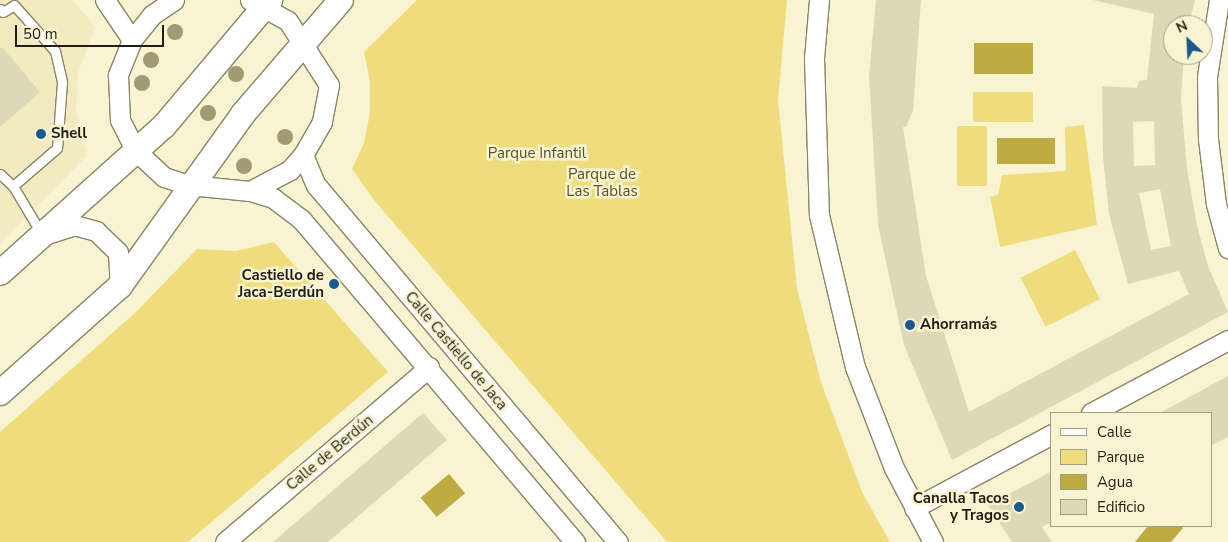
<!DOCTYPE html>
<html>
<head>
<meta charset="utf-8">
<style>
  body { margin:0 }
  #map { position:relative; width:1228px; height:542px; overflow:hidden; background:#f8f3d1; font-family:"Nunito Sans",sans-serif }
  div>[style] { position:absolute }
  .built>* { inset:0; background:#f2ebc1 }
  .green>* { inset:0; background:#efdd7d; transform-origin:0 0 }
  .water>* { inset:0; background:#beab41; transform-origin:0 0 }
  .building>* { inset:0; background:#ddd8b7 }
  .roads { filter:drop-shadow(1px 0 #8a8566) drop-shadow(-1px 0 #8a8566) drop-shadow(0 1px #8a8566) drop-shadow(0 -1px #8a8566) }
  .service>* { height:9px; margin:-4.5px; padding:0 4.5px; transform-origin:4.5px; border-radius:4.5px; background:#fff }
  .minor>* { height:19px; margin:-9.5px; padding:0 9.5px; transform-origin:9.5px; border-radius:9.5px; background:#fff }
  .tertiary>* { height:24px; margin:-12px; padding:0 12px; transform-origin:12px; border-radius:12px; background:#fff }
  .trees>* { width:16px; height:16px; margin:-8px; border-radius:50%; background:#a19a73 }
  .dots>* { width:14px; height:14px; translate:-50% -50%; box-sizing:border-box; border:2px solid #f8f3d1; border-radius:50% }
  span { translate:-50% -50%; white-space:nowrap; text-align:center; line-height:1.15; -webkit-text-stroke:5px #f8f3d1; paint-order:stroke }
  .poi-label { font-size:15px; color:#201e12; font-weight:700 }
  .left { translate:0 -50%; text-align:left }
  .right { translate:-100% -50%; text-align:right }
  .park-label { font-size:15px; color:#595126 }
  .street-label { font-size:15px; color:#201e12 }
  .legend { position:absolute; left:1050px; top:412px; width:162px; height:115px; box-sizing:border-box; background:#f8f3d1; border:1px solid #a29e85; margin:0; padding:6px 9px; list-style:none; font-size:15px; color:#201e12 }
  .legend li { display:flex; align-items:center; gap:10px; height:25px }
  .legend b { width:25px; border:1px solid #a29e85 }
  .north { position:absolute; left:1163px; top:15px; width:50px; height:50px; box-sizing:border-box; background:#f8f3d1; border:1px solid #a29e85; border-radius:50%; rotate:335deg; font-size:14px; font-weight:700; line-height:20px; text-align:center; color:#201e12 }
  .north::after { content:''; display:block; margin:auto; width:18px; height:22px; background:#1a588f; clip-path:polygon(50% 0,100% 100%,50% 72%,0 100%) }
  .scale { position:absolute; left:15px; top:25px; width:149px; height:22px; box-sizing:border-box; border:2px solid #201e12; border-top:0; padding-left:6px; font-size:15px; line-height:18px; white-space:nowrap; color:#201e12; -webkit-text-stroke:4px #f8f3d1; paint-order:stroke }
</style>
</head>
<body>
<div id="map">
  <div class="built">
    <i style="clip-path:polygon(0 0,73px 0,95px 27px,78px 73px,76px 112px,87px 156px,0 244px)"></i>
  </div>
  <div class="green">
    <i style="clip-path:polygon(417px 0,787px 0,778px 100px,797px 289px,821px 382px,862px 492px,890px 542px,667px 542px,374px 200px,352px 169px,364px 143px,370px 113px,370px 82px,364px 52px)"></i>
    <i style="left:973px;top:92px;width:60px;height:30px"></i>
    <i style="clip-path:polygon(1084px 125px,1097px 225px,1000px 247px,990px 197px,998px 195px,1002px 175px,1066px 171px,1065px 127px)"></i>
    <i style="left:957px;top:126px;width:30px;height:60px"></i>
    <i style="clip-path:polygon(274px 242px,388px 372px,188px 542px,0 542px,0 432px,135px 313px,197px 249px,236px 251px)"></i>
    <i style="left:1075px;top:250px;width:55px;height:61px;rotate:63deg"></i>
  </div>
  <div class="water">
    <i style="left:974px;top:43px;width:59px;height:31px"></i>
    <i style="left:1055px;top:138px;width:26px;height:58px;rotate:90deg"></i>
    <i style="left:449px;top:474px;width:25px;height:37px;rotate:50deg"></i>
    <i style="clip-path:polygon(1148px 526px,1181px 526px,1183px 528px,1171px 542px,1135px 542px)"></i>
  </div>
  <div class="building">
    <i style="clip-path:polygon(evenodd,876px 0,921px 0,913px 111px,906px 127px,903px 127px,926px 276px,969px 412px,1189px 294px,1179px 271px,1128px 284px,1109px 214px,1103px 157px,1102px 86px,1137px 88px,1139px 81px,1147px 80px,1154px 14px,1093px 0,1195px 0,1189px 25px,1173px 25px,1173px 55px,1184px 55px,1181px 99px,1187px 169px,1197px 226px,1208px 266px,1228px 312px,952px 460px,904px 345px,878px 225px,869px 76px,876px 0,1154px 121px,1155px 165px,1134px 166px,1133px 122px,1154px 121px,876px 0,1160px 189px,1171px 246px,1151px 250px,1139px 193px,1160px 189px)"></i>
    <i style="clip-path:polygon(2px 47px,40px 92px,0 127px,0 48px)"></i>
    <i style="clip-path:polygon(1228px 376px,1228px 437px,1212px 445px,1212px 413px,1160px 413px)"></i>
    <i style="clip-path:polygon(423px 413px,447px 440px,328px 542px,273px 542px)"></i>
    <i style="clip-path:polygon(1052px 471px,1052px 522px,1042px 527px,1052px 542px,1012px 542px,988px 505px)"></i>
  </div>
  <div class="roads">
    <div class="service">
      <i style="left:0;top:9px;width:4px;rotate:45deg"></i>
      <i style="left:3px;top:12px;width:13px;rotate:-32deg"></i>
      <i style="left:14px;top:5px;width:62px;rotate:48.3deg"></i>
      <i style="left:55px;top:51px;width:32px;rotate:77deg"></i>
      <i style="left:62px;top:82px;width:66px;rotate:94.3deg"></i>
      <i style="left:57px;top:148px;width:58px;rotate:139.2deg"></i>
      <i style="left:13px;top:186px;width:55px;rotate:59.2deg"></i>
      <i style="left:0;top:174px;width:18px;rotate:43deg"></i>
    </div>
    <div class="minor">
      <i style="left:105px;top:0;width:48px;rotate:56deg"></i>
      <i style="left:174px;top:0;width:27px;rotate:146deg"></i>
      <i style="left:152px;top:15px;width:32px;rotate:129deg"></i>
      <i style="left:132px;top:40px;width:38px;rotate:112deg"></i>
      <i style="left:118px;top:75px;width:45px;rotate:87.5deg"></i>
      <i style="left:120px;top:120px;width:35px;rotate:63deg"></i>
      <i style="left:136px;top:151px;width:38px;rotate:43deg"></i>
      <i style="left:164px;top:177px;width:26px;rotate:18deg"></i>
      <i style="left:189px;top:185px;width:61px;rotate:5.6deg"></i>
      <i style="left:250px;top:191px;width:24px;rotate:17deg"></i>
      <i style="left:273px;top:198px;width:35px;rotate:37deg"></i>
      <i style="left:301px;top:219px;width:424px;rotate:49.7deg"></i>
      <i style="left:250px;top:0;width:43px;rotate:28.9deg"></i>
      <i style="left:288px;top:21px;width:76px;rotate:57.4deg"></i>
      <i style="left:329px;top:85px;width:38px;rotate:101deg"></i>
      <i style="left:322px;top:122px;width:38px;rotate:120deg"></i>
      <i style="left:303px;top:155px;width:20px;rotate:131deg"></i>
      <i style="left:290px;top:170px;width:45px;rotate:152.3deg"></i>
      <i style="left:819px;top:0;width:58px;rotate:94.9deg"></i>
      <i style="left:814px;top:58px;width:157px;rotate:88.2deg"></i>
      <i style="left:819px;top:215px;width:156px;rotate:76.7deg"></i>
      <i style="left:855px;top:367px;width:108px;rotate:68.9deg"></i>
      <i style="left:894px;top:468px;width:84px;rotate:62.2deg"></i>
      <i style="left:1219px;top:0;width:78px;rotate:98.9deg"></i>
      <i style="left:1207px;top:77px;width:62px;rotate:89.1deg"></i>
      <i style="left:1208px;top:139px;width:65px;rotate:83deg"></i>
      <i style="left:1216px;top:204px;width:46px;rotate:74.7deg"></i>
      <i style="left:303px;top:155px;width:33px;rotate:67deg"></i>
      <i style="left:316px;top:185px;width:468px;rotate:49.8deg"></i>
      <i style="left:47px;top:234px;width:28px;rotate:-18deg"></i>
      <i style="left:74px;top:225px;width:23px;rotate:15deg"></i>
      <i style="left:96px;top:231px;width:30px;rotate:44deg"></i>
      <i style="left:118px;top:252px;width:34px;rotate:87deg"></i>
      <i style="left:1091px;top:413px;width:155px;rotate:-28.1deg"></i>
      <i style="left:914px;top:508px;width:157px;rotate:-28.2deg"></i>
      <i style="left:225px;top:542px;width:269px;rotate:-40.6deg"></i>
    </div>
    <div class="tertiary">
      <i style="left:0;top:273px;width:220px;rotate:-41.9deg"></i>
      <i style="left:164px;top:126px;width:165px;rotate:-49.9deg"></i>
      <i style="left:0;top:393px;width:161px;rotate:-41.7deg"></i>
      <i style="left:120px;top:286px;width:211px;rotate:-54.4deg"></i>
      <i style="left:243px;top:114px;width:150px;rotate:-49.3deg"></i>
    </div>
  </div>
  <div class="trees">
    <i style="left:175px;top:32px"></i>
    <i style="left:151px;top:60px"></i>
    <i style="left:236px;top:74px"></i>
    <i style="left:142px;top:83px"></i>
    <i style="left:208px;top:113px"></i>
    <i style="left:285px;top:137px"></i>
    <i style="left:244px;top:166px"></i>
  </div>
  <div class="dots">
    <i style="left:41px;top:134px;background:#1a588f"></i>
    <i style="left:334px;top:284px;background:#1a588f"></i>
    <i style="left:910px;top:325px;background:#1a588f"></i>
    <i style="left:1019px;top:507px;background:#1a588f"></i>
  </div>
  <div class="poi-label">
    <span class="left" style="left:51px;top:134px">Shell</span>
    <span class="right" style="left:324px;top:284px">Castiello de<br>Jaca-Berdún</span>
    <span class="left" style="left:920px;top:325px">Ahorramás</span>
    <span class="right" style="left:1009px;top:507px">Canalla Tacos<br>y Tragos</span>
  </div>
  <div class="park-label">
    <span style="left:537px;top:154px">Parque Infantil</span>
    <span style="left:602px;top:183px">Parque de<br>Las Tablas</span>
  </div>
  <div class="street-label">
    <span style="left:456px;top:351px;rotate:50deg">Calle Castiello de Jaca</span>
    <span style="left:330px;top:453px;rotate:-40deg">Calle de Berdún</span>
  </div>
  <ul class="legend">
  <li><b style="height:6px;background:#fff"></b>Calle</li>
  <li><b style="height:14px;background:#efdd7d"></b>Parque</li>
  <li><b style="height:14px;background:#beab41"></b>Agua</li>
  <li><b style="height:14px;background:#ddd8b7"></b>Edificio</li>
  </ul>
  <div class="north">N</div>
  <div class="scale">50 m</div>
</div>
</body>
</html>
